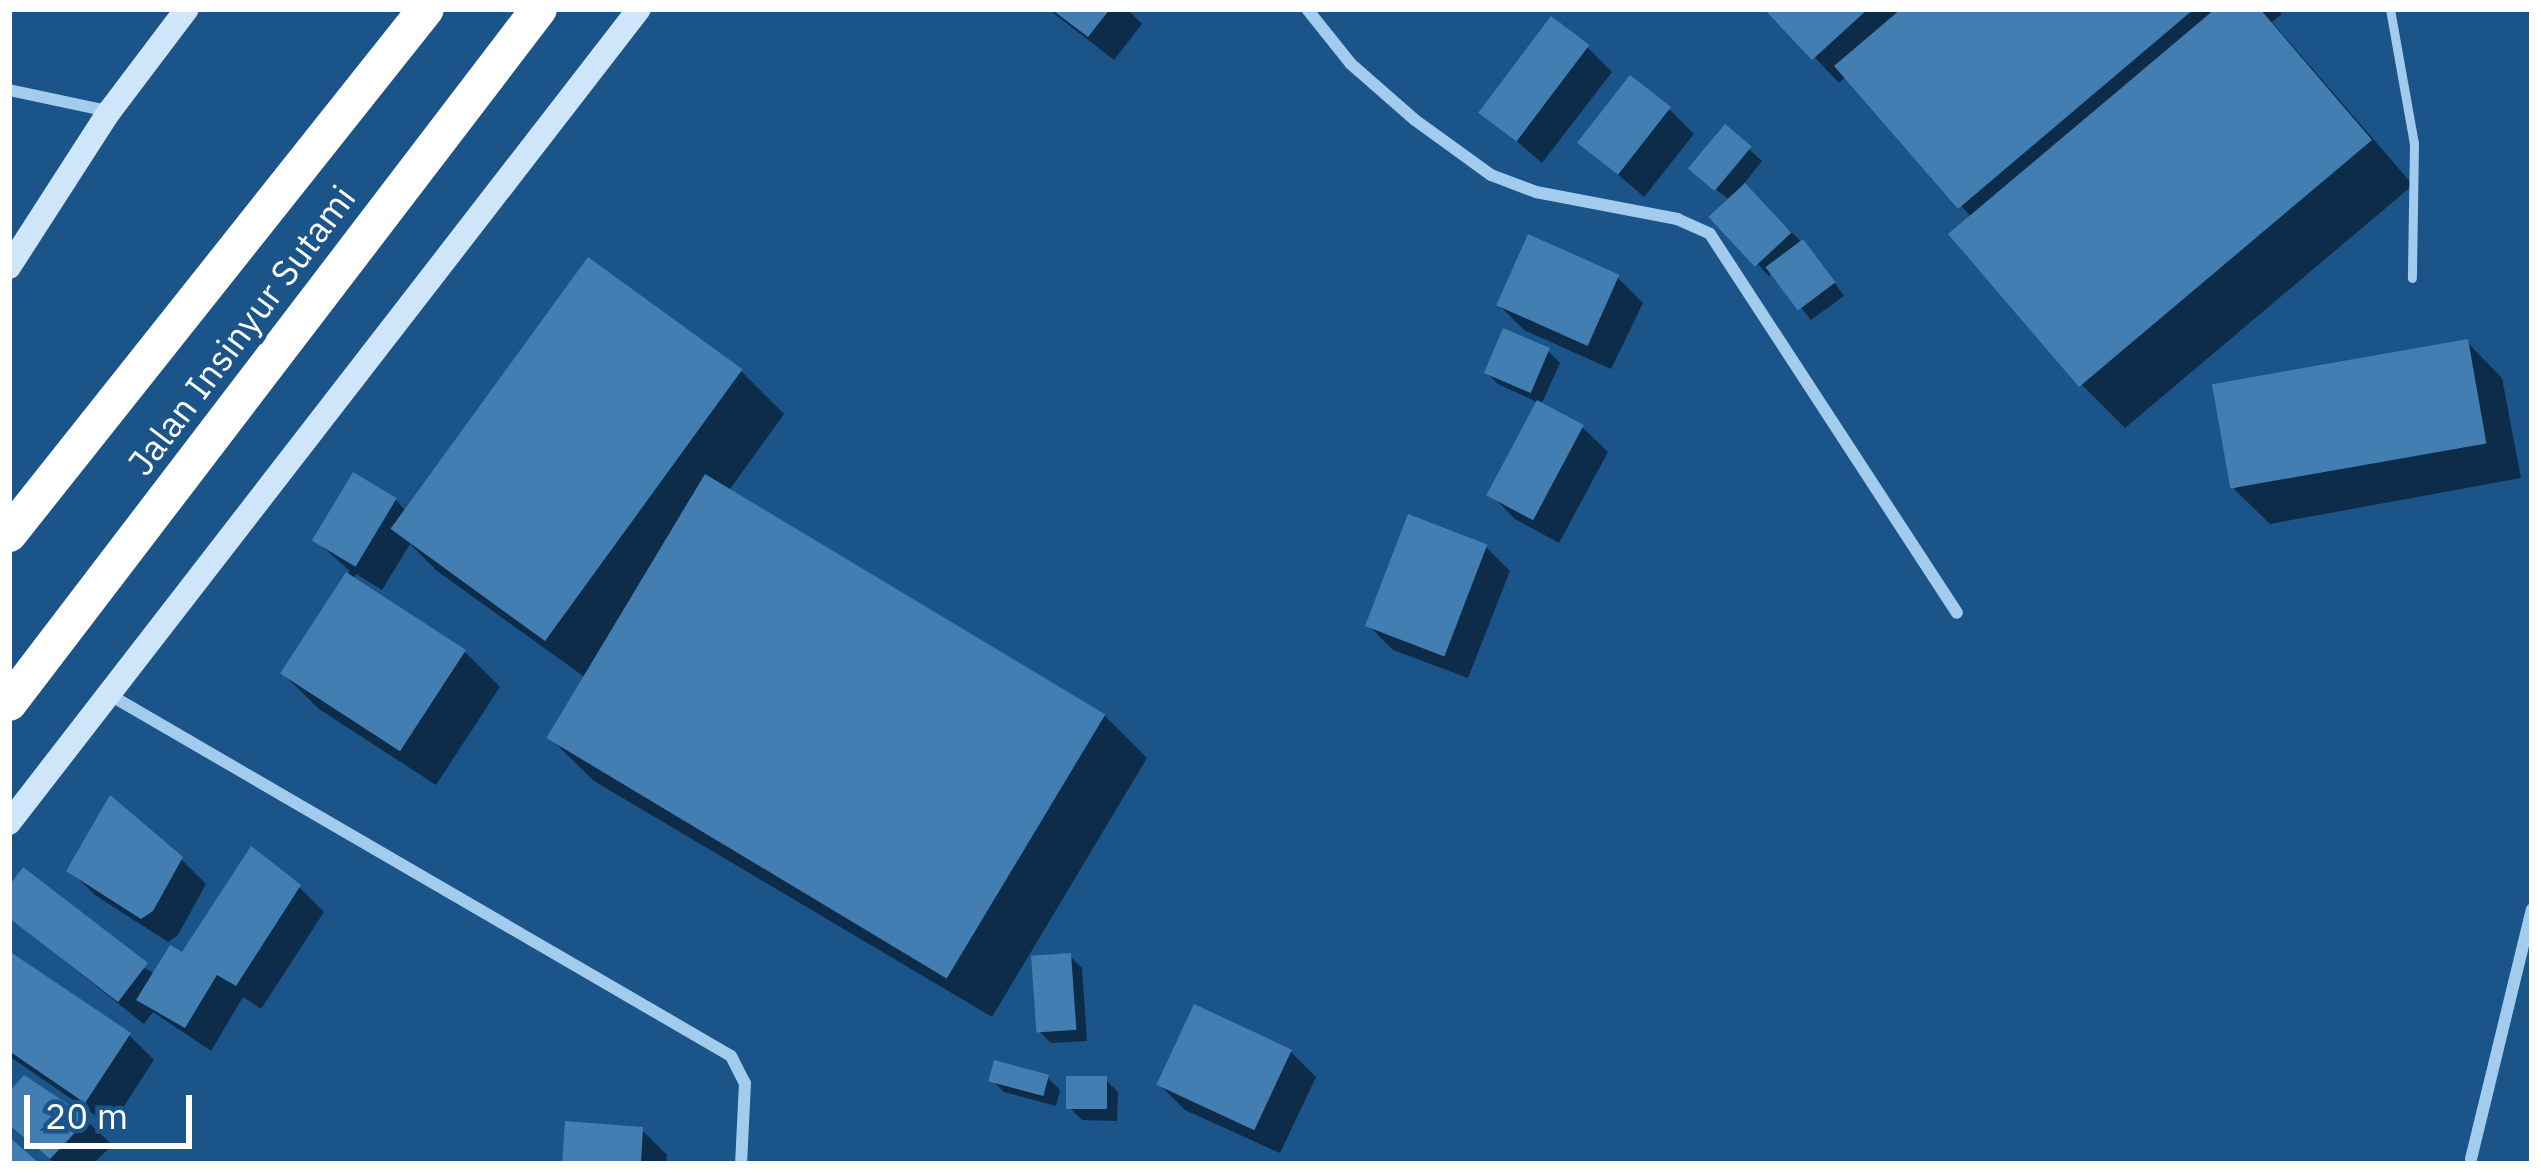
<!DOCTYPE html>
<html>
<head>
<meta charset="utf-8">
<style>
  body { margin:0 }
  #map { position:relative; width:2541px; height:1173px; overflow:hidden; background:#1a5489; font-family:"IBM Plex Sans",sans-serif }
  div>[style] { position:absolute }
  .shadow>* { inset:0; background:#0007 }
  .building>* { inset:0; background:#437eb2; transform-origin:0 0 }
  .lane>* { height:9px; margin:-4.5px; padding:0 4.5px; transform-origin:4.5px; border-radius:4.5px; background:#a3cbed }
  .street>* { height:12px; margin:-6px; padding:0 6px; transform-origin:6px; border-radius:6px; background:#a3cbed }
  .secondary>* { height:24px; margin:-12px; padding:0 12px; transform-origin:12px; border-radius:12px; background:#cfe5f9 }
  .highway>* { height:36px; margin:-18px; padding:0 18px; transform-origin:18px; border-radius:18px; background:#fff }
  span { translate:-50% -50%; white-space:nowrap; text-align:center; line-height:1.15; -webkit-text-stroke:9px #1a5489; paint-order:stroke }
  .street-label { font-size:36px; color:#fff }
  .frame { position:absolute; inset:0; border:12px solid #fff; pointer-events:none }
  .scale { position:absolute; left:24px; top:1095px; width:168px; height:54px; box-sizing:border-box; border:6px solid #fff; border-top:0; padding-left:15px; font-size:36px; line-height:42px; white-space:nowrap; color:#fff; -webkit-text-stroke:9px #1a5489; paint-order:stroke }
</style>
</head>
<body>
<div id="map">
  <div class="shadow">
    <i style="clip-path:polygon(1048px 9px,1127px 9px,1142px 24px,1114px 60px)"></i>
    <i style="clip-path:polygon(1769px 9px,2277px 9px,2282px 14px,2272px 22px,2413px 185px,2125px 428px,2082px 385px,1972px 218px,1847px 76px,1839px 83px)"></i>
    <i style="clip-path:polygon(1587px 47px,1612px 72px,1542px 163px,1482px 111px)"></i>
    <i style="clip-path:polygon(1669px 109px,1694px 134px,1644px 197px,1582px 143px)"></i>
    <i style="clip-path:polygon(1726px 128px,1762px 161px,1743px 185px,1815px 255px,1844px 296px,1811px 320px,1773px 272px,1769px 276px,1713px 218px,1731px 201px,1705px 181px)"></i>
    <i style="clip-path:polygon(1618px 278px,1643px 303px,1611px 369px,1524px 330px,1499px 305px)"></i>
    <i style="clip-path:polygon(2467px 342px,2502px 378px,2521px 478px,2270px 524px,2234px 489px)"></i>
    <i style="clip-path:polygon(1548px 351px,1560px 363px,1541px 405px,1583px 428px,1608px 452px,1559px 543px,1515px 519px,1490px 494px,1539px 403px,1498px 384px,1486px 372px)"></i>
    <i style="clip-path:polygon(741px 371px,784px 414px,728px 492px,1104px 715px,1147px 758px,992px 1017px,594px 781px,550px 738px,586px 678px,437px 571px,410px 544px,382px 590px,356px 574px,353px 579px,465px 652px,500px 687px,436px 785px,319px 709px,283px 674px,350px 571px,316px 541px,396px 500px,406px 511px)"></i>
    <i style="clip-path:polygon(1485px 546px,1510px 571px,1468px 678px,1393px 650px,1368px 625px)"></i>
    <i style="clip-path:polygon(181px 859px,206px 884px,178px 935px,168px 942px,95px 895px,70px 871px)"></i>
    <i style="clip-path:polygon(299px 887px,324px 912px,261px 1009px,243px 997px,211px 1051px,153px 1012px,144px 1024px,9px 917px,9px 891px,155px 974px)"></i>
    <i style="clip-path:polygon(9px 955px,129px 1035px,154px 1060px,111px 1126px,9px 1056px)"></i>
    <i style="clip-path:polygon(1070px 956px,1082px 968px,1087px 1041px,1051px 1043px,1039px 1031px)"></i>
    <i style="clip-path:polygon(1291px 1052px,1316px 1077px,1280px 1153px,1185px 1110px,1160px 1085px)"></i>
    <i style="clip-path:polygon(1048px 1078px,1060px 1090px,1056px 1106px,1004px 1092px,992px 1080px)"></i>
    <i style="clip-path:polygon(24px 1079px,87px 1121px,112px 1145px,93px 1164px,55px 1164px,9px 1124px,9px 1097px)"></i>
    <i style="clip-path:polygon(1105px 1079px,1118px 1092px,1117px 1121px,1082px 1120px,1070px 1108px)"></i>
    <i style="clip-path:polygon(642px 1130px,667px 1155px,666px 1164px,565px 1164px)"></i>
  </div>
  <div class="building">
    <i style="clip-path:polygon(1051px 9px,1110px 9px,1088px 37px)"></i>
    <i style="clip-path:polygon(1764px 9px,1868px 9px,1812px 60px)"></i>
    <i style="clip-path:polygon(1901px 9px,2194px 9px,1958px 209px,1834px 66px)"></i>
    <i style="clip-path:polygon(2215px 9px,2260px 9px,2372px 140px,2079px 387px,1948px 234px)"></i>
    <i style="left:1551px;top:16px;width:48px;height:121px;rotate:37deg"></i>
    <i style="left:1630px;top:75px;width:52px;height:86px;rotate:38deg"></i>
    <i style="left:1725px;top:124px;width:35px;height:58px;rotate:40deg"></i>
    <i style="left:1745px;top:183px;width:68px;height:50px;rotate:47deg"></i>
    <i style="left:1528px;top:234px;width:100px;height:78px;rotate:24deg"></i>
    <i style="left:1803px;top:239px;width:54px;height:47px;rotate:53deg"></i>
    <i style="left:588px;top:257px;width:191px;height:336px;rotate:36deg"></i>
    <i style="left:1503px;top:328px;width:51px;height:49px;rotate:23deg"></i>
    <i style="left:2468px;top:339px;width:106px;height:260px;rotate:80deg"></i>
    <i style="left:1537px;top:400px;width:53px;height:108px;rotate:28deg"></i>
    <i style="left:353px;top:472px;width:51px;height:80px;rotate:31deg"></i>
    <i style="left:705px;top:474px;width:467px;height:308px;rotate:31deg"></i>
    <i style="left:1408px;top:514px;width:85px;height:120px;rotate:21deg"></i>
    <i style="left:346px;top:572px;width:143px;height:121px;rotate:33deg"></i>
    <i style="clip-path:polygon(110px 795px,183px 857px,153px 911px,141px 919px,66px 871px)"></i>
    <i style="clip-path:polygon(251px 846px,301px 885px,236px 986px,217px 975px,185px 1028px,136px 1000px,170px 945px,182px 952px)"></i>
    <i style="clip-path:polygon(23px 867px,148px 963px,118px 1002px,9px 918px,9px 886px)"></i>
    <i style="clip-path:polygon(9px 951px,131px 1033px,85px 1103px,9px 1051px)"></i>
    <i style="left:1071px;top:953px;width:77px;height:40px;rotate:86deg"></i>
    <i style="left:1194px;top:1004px;width:108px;height:89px;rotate:25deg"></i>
    <i style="left:994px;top:1060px;width:57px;height:22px;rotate:15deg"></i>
    <i style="clip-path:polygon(24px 1075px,89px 1118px,50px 1159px,9px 1125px,9px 1092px)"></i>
    <i style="left:1066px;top:1076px;width:41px;height:33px"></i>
    <i style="clip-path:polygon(565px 1121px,643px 1127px,641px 1164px,562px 1164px)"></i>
    <i style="clip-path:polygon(9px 1137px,40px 1164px,9px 1164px)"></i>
  </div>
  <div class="lane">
    <i style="left:2390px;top:9px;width:137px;rotate:79.9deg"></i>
    <i style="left:2414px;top:144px;width:134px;rotate:90.9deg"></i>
  </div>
  <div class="street">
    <i style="left:1307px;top:9px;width:70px;rotate:51.3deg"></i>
    <i style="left:1351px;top:64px;width:85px;rotate:41.2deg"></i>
    <i style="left:1415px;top:120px;width:94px;rotate:35.9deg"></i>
    <i style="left:1491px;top:175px;width:48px;rotate:20.7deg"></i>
    <i style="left:1536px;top:192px;width:144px;rotate:10.8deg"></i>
    <i style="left:1677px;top:219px;width:36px;rotate:24deg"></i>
    <i style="left:1710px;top:234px;width:452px;rotate:56.9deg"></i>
    <i style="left:9px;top:90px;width:101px;rotate:12deg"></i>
    <i style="left:110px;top:695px;width:718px;rotate:30.17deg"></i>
    <i style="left:731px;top:1056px;width:30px;rotate:63deg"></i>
    <i style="left:745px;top:1083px;width:81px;rotate:92.8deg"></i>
    <i style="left:2471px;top:1159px;width:257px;rotate:-76.3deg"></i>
  </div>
  <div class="secondary">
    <i style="left:9px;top:267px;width:184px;rotate:-57.2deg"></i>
    <i style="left:109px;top:112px;width:129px;rotate:-52.9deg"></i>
    <i style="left:9px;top:823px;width:1029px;rotate:-52.26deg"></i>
  </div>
  <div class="highway">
    <i style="left:9px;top:534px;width:670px;rotate:-51.54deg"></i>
    <i style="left:9px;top:703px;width:873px;rotate:-52.63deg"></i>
  </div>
  <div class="street-label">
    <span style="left:241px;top:330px;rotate:-53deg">Jalan Insinyur Sutami</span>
  </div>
  <div class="frame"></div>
  <div class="scale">20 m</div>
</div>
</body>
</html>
